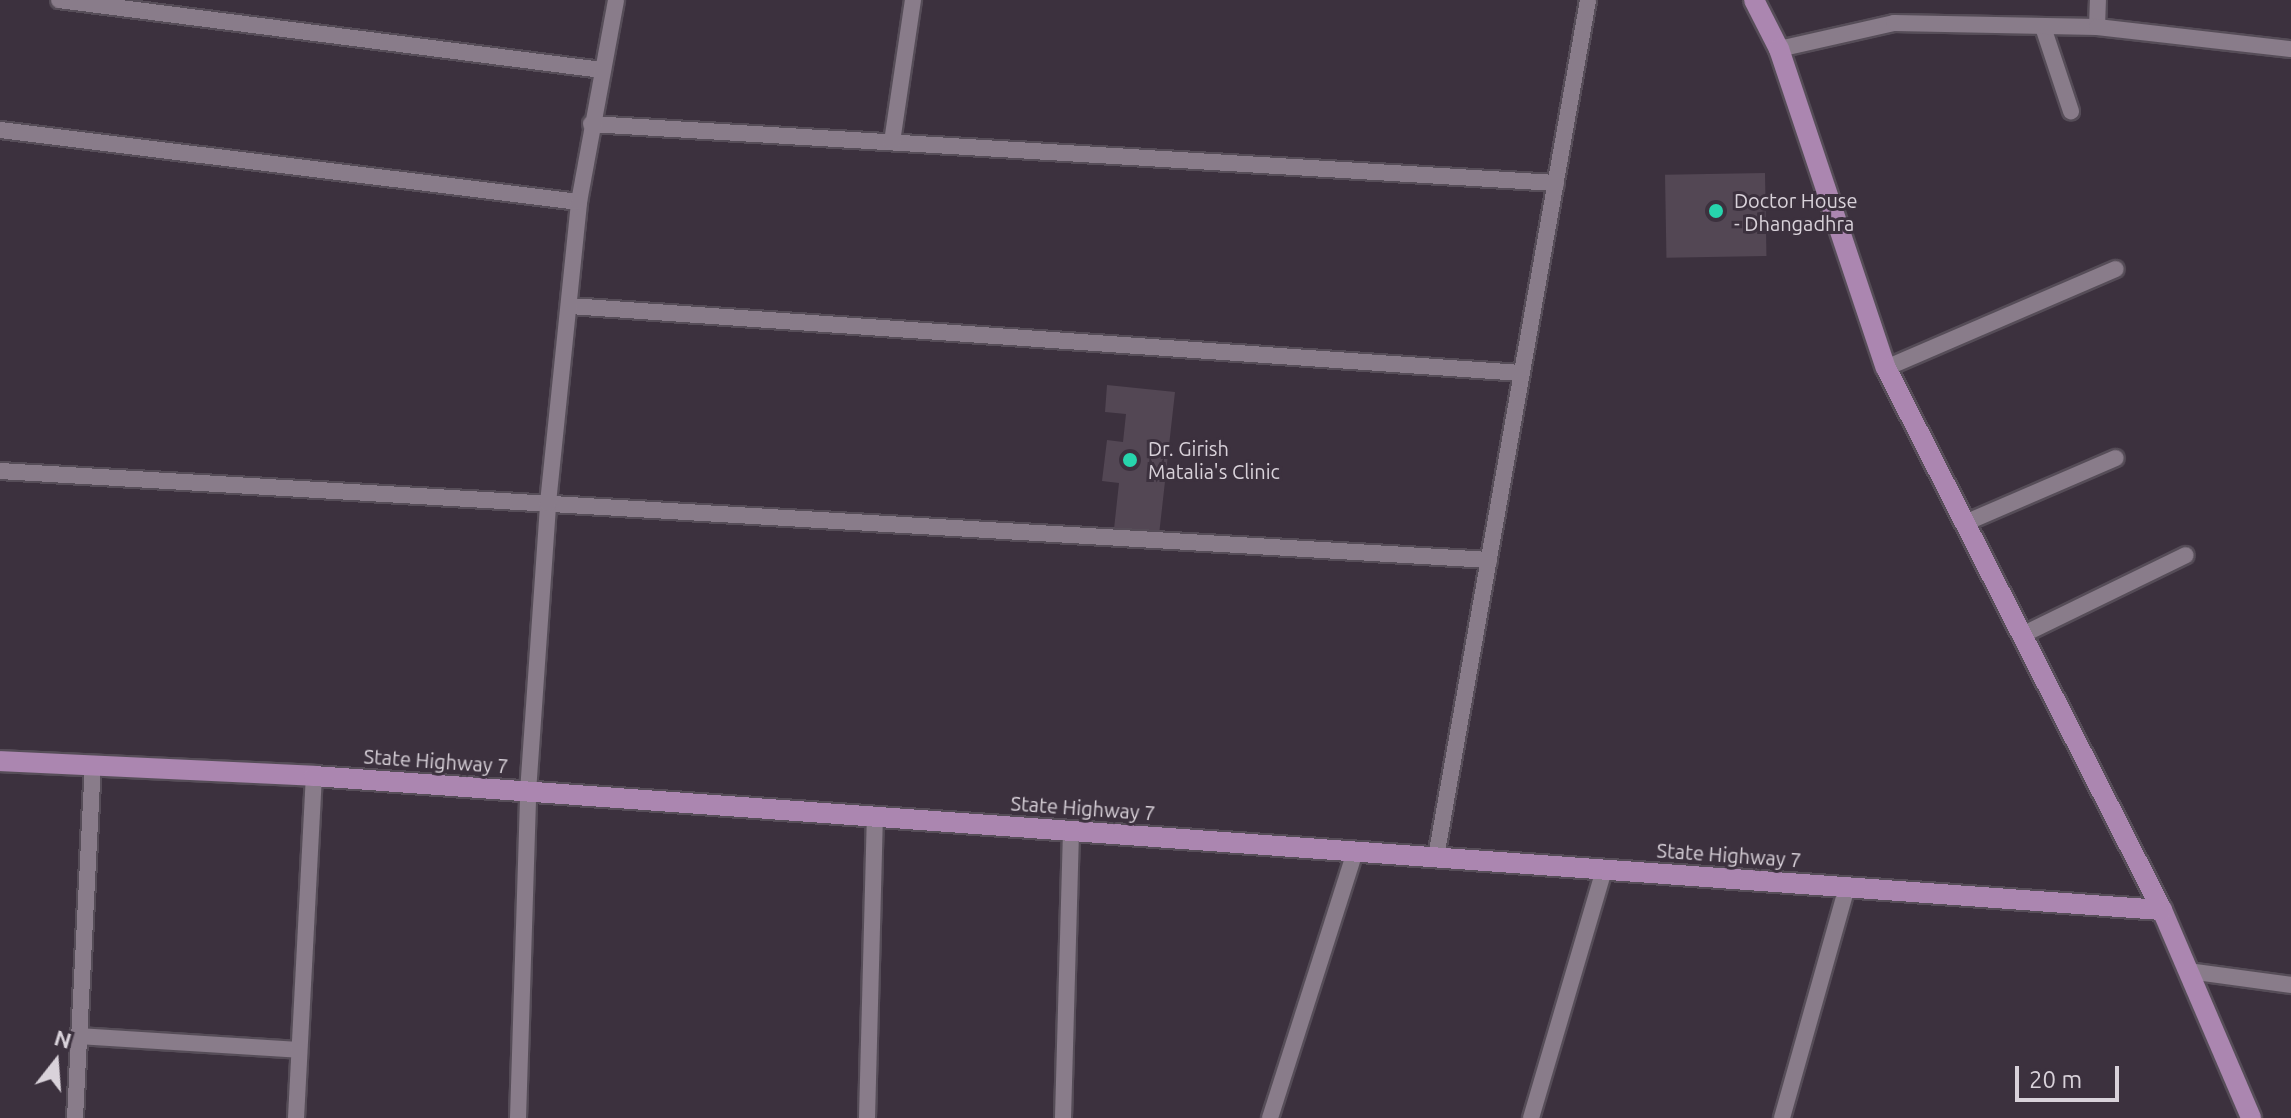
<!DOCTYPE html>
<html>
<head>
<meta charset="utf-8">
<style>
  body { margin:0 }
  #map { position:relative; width:2291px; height:1118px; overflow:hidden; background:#3c313e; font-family:Ubuntu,sans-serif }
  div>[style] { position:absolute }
  .building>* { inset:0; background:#534754; transform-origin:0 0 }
  .roads { filter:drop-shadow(2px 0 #564d58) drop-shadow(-2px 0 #564d58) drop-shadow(0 2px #564d58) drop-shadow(0 -2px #564d58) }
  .service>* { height:16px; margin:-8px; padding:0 8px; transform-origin:8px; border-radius:8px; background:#897c8a }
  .minor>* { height:16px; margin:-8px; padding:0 8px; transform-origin:8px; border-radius:8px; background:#897c8a }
  .primary>* { height:20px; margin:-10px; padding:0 10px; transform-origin:10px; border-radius:10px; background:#ab86b0 }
  .dots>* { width:22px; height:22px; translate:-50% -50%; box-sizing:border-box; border:4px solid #3c313e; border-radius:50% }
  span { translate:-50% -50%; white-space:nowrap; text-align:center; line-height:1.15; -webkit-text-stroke:6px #3c313e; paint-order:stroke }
  .poi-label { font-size:20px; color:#d9d2da }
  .left { translate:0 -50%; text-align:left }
  .street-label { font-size:20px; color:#d9d2da }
  .north { position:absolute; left:16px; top:1022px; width:80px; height:80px; -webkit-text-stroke:6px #3c313e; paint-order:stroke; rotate:17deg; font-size:22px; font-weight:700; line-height:32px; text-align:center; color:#d9d2da }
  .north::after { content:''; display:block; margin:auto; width:28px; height:36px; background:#d9d2da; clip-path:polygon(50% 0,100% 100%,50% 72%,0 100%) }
  .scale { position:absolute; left:2015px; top:1066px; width:104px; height:36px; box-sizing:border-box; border:4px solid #d9d2da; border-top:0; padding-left:10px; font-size:24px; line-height:28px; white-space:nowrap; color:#d9d2da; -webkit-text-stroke:6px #3c313e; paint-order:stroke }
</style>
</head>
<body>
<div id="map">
  <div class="building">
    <i style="left:1765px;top:173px;width:83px;height:100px;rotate:89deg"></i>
    <i style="clip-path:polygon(1107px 385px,1175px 392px,1159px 535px,1114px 529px,1119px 483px,1102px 481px,1107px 440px,1123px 442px,1126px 414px,1105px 412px)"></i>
  </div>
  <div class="roads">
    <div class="service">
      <i style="left:2022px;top:635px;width:182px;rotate:-26deg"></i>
    </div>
    <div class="minor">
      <i style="left:59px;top:0;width:547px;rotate:7.35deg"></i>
      <i style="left:2043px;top:27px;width:89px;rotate:71.6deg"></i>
      <i style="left:2097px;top:27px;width:27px;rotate:-88deg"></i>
      <i style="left:1779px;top:49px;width:118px;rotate:-12.7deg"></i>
      <i style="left:1894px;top:23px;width:203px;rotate:1.1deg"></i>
      <i style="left:2097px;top:27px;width:195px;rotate:6.5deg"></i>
      <i style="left:591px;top:124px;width:967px;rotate:3.5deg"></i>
      <i style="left:0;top:130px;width:583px;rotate:7.09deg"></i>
      <i style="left:892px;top:142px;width:144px;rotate:-81.6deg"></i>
      <i style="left:570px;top:306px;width:954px;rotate:4.03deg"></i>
      <i style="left:1886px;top:368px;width:250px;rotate:-23.3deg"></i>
      <i style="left:0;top:471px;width:1492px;rotate:3.42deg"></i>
      <i style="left:1965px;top:523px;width:164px;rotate:-23.3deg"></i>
      <i style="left:1436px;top:857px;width:870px;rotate:-79.94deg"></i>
      <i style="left:2188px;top:971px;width:104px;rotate:7.7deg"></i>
      <i style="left:78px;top:1036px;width:221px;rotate:3.6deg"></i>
      <i style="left:75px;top:1118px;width:354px;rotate:-87.1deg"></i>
      <i style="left:296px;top:1118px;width:342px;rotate:-87deg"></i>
      <i style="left:518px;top:1118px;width:326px;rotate:-88.2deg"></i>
      <i style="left:528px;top:792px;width:290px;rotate:-86deg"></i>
      <i style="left:548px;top:503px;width:303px;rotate:-84.1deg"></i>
      <i style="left:579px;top:202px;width:205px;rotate:-79.6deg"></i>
      <i style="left:867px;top:1118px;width:301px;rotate:-88.5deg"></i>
      <i style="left:1063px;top:1118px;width:287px;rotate:-88.4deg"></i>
      <i style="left:1270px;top:1118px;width:279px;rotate:-72.3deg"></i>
      <i style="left:1531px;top:1118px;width:259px;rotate:-73.6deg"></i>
      <i style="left:1782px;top:1118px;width:240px;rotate:-74.3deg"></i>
    </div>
    <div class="primary">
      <i style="left:1754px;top:0;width:55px;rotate:63deg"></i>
      <i style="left:1779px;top:49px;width:336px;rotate:71.5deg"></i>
      <i style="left:1886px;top:368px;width:608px;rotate:63.01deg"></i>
      <i style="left:2162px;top:910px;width:226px;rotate:66.8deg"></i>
      <i style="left:0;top:761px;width:314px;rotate:2.7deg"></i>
      <i style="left:314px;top:776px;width:1853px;rotate:4.15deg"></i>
    </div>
  </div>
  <div class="dots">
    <i style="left:1716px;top:211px;background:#27d5ad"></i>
    <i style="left:1130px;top:460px;background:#27d5ad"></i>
  </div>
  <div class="poi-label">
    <span class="left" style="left:1734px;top:212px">Doctor House<br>- Dhangadhra</span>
    <span class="left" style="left:1148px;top:460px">Dr. Girish<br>Matalia's Clinic</span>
  </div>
  <div class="street-label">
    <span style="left:436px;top:761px;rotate:4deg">State Highway 7</span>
    <span style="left:1083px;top:808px;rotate:4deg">State Highway 7</span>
    <span style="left:1729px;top:855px;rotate:4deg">State Highway 7</span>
  </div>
  <div class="north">N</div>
  <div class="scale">20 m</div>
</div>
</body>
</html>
